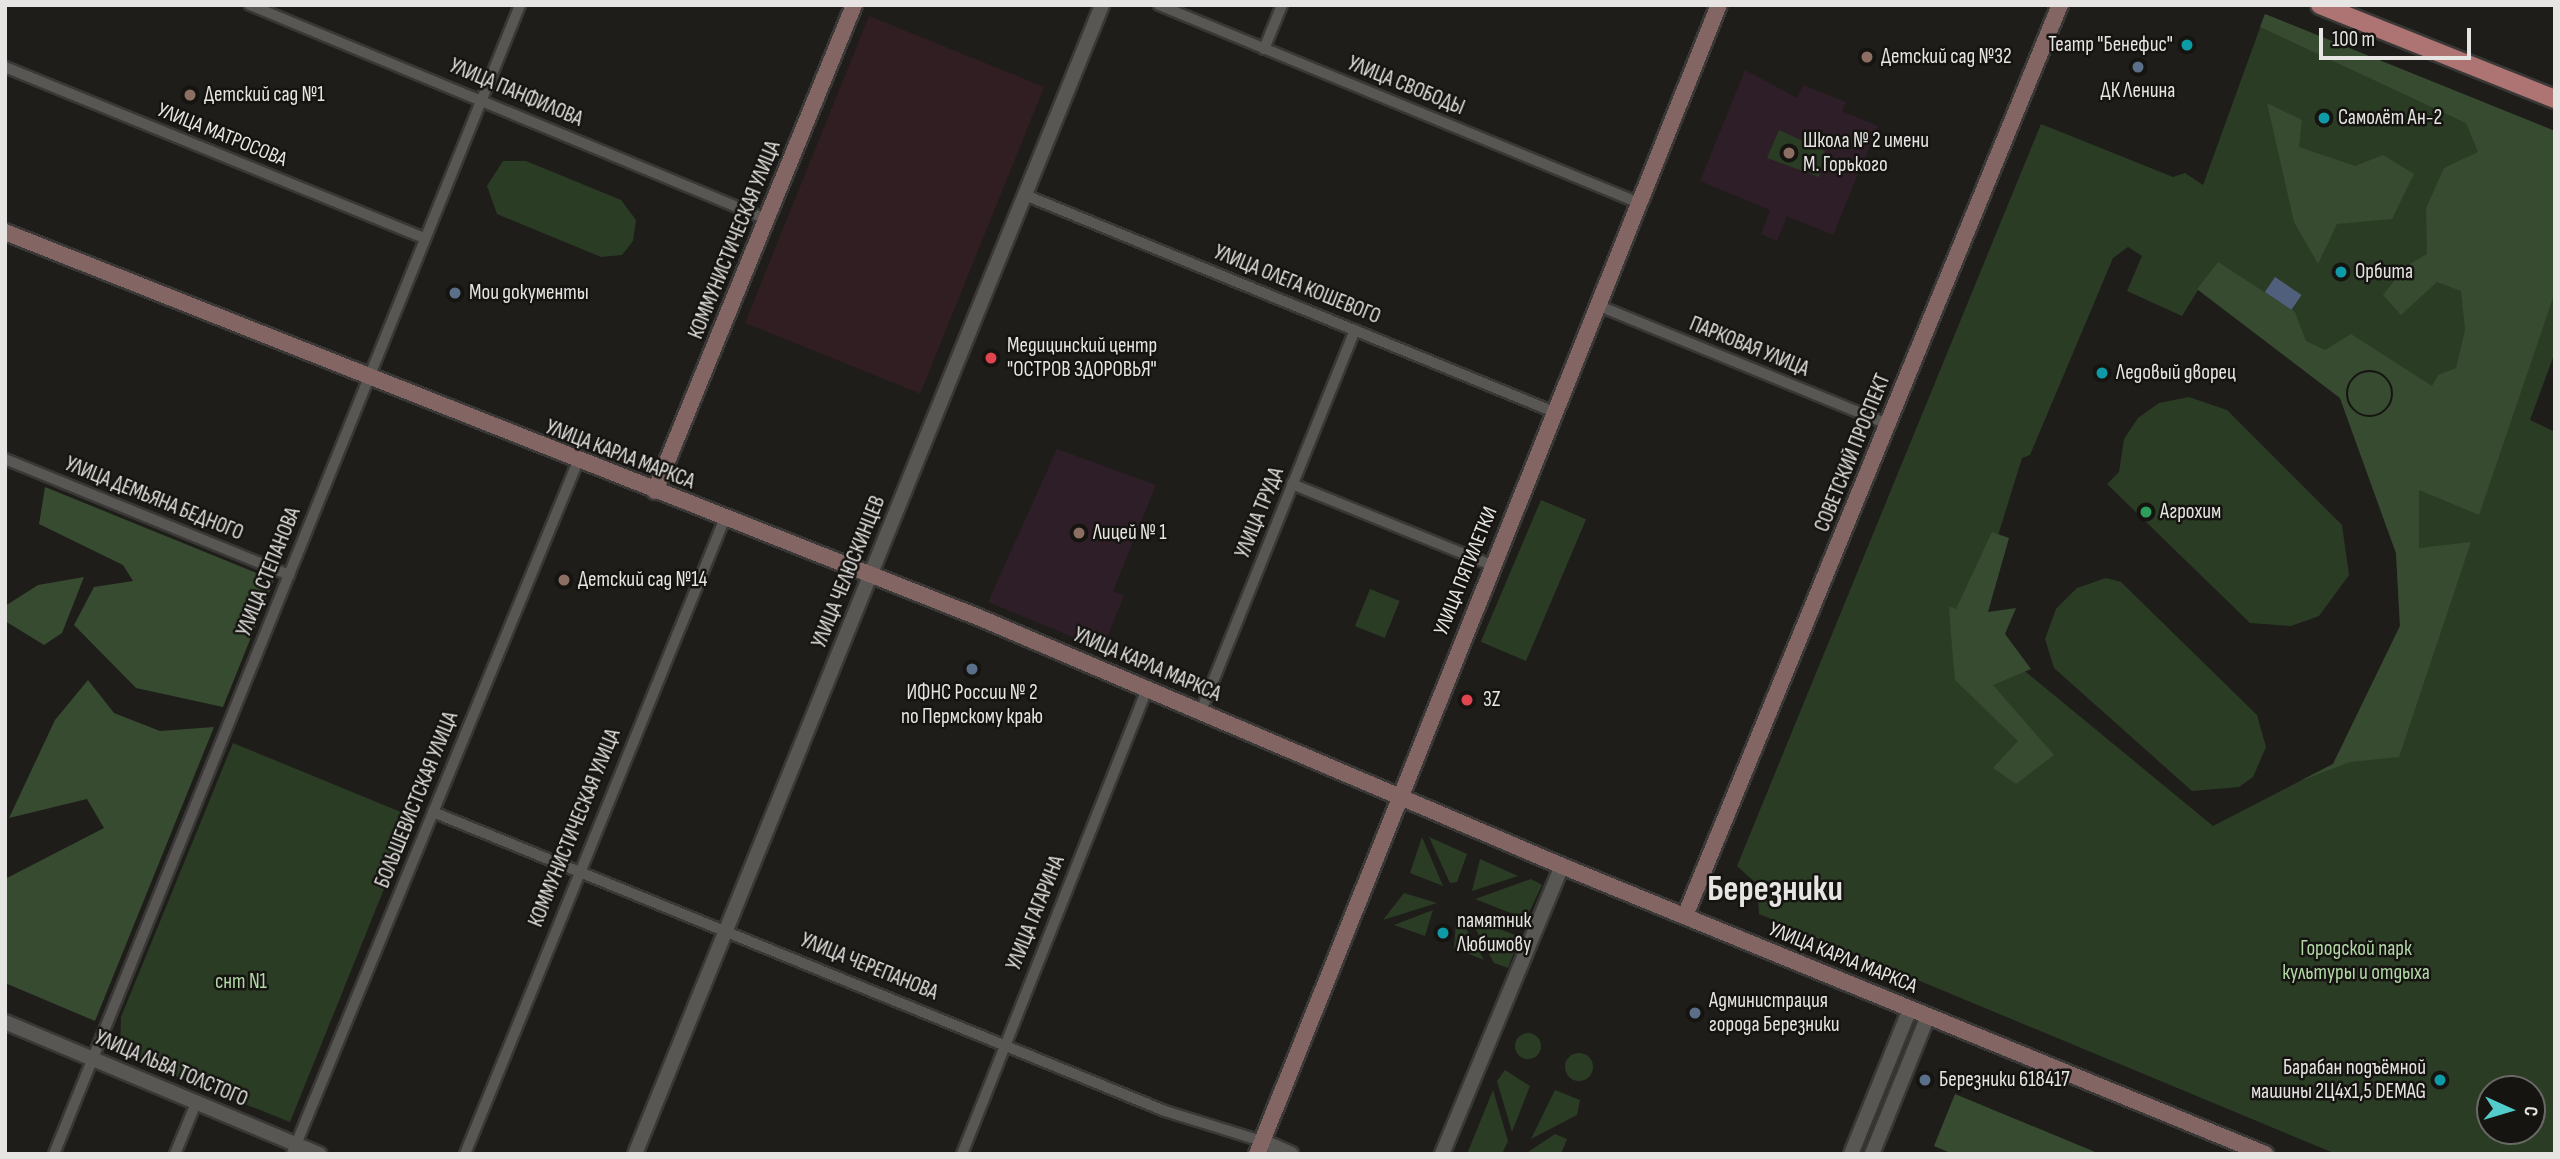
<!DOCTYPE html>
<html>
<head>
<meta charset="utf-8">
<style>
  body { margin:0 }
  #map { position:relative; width:2560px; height:1159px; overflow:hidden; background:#1e1d1a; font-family:"Sofia Sans Condensed",sans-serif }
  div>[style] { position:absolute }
  .commercial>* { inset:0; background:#311e23; transform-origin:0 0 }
  .education>* { inset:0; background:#2e1e28 }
  .green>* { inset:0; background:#2b3c25; transform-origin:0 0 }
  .round { border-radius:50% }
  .forest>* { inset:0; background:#374b30 }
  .water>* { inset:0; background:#50607c; transform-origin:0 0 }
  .roads { filter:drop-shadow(2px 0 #393836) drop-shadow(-2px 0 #393836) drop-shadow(0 2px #393836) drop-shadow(0 -2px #393836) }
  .minor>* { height:10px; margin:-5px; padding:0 5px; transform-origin:5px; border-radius:5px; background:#595754 }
  .tertiary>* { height:14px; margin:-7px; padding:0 7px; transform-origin:7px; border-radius:7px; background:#595754 }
  .secondary>* { height:16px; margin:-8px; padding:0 8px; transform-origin:8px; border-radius:8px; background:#836563 }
  .primary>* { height:18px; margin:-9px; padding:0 9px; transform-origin:9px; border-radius:9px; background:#ad7473 }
  .rail>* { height:5px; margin-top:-2.5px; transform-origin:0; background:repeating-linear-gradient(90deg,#151411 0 8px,#d0cfcd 0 16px); box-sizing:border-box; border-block:2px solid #d0cfcd }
  .rail>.ring { margin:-1.25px; padding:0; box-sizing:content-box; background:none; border:2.5px solid #151411; border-radius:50% }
  .dots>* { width:19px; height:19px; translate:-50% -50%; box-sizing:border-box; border:4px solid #151411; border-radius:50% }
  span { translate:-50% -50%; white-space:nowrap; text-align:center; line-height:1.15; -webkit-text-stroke:5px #151411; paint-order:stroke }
  .poi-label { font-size:21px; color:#e6e5e3 }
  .right { translate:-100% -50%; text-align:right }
  .left { translate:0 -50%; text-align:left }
  .street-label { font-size:21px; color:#e6e5e3 }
  .park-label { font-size:21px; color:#b2d8a6 }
  .town-label { font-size:35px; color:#e6e5e3; font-weight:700 }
  .frame { position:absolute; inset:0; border:7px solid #e6e5e3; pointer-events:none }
  .north { position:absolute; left:2476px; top:1075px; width:70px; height:70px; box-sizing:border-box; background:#151411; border:2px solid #696865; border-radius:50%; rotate:94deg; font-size:19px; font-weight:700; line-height:28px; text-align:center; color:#e6e5e3 }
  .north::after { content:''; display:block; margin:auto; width:24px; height:32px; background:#53cdcb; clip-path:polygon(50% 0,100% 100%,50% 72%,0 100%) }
  .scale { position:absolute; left:2319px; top:28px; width:152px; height:32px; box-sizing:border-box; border:4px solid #e6e5e3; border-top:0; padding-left:9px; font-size:21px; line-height:24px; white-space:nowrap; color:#e6e5e3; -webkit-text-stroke:5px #151411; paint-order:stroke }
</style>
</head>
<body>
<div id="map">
  <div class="commercial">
    <i style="left:869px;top:16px;width:189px;height:331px;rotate:22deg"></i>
  </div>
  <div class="education">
    <i style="clip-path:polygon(1745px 70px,1797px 98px,1803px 85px,1846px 102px,1842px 111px,1878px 126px,1833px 235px,1787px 216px,1777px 241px,1761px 234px,1770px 210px,1700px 181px)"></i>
    <i style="clip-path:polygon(1057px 449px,1156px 485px,1113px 591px,1124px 596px,1102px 649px,988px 602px)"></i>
  </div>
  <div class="green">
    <i style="clip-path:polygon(evenodd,2265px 14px,2555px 131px,2555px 352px,2530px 420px,2555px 432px,2555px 1154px,2336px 1154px,1759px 914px,1757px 884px,1737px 866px,2041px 124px,2173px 177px,2185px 173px,2203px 185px,2265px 14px,2128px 247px,2142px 256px,2127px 291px,2182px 316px,2198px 290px,2340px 398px,2396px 553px,2400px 626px,2333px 764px,2213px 826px,1970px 626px,2022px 458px,2030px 455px,2113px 258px,2128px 247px,2265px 14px,2490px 1089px,2532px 1089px,2532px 1131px,2490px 1131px,2490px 1089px)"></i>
    <i style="clip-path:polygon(1779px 130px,1825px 151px,1819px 177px,1767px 158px)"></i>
    <i style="clip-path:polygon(503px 161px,526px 161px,621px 200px,636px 220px,633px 241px,622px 255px,601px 257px,497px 214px,487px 186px)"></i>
    <i style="clip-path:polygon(2189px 397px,2227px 410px,2342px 525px,2349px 575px,2319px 616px,2291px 626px,2250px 623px,2107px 484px,2119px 472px,2124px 439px,2138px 418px,2159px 403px)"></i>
    <i style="left:1541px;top:500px;width:49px;height:154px;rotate:23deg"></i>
    <i style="clip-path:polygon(2106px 578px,2121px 582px,2257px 715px,2266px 747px,2253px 777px,2239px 787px,2192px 791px,2054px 668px,2045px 639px,2056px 609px,2077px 588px)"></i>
    <i style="left:1370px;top:589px;width:32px;height:40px;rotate:22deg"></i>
    <i style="clip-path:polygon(233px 743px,413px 817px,290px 1122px,120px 1054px,121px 1017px)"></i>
    <i style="clip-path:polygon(1422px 837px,1443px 886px,1410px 873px)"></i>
    <i style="clip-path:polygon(1429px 837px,1467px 854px,1457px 882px,1450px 883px)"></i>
    <i style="clip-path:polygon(1480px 859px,1518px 876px,1472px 891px)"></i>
    <i style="clip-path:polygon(1531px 879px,1542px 885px,1526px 919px,1475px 899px)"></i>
    <i style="clip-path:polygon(1404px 893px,1437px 903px,1383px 920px)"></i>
    <i style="clip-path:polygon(1433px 910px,1425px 936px,1394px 925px)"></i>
    <i style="clip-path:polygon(1469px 917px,1520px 937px,1508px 968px,1494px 963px)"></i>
    <i style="clip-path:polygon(1461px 920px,1484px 960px,1454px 948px,1456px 922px)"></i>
    <i class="round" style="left:1515px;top:1033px;width:26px;height:26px"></i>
    <i class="round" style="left:1565px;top:1053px;width:28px;height:28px"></i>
    <i style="clip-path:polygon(1505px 1070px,1530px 1086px,1512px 1132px,1497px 1081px)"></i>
    <i style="clip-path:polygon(1493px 1090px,1508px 1141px,1502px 1154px,1467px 1154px)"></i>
    <i style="clip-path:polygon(1555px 1090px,1580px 1100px,1577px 1115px,1531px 1139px)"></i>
    <i style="clip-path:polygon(1555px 1134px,1567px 1139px,1561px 1154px,1525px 1154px)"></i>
  </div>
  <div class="forest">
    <i style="clip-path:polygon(2265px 14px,2555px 131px,2555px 292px,2479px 515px,2419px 490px,2419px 548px,2471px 542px,2399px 757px,2350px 762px,2300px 781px,2333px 764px,2400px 626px,2396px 553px,2340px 398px,2197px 289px,2218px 262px,2295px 312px,2306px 341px,2325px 350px,2351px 334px,2432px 386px,2438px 375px,2456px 368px,2465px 330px,2461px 291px,2437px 282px,2401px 315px,2383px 295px,2405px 267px,2427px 254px,2426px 208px,2444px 168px,2478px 152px,2466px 123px,2260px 27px)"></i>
    <i style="clip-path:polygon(2267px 103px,2302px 120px,2299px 147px,2355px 166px,2383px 155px,2414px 174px,2392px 219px,2337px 224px,2318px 264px,2294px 222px)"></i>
    <i style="clip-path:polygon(45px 487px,274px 580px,223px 707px,136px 688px,74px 625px,94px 587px,133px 581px,123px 565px,39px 524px)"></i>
    <i style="clip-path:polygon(1992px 532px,2009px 538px,1988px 612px,2016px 608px,2005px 634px,2031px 669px,1993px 685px,2054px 755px,2016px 784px,1993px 768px,2018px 741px,1955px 680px,1953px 660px,1949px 606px,1956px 609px)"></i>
    <i style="clip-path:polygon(84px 577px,62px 633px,44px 645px,5px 621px,5px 606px,38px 585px)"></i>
    <i style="clip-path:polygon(88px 680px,114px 713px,160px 731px,214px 727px,95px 1021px,5px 983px,5px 879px,104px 828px,87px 799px,9px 818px,55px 720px)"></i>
    <i style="clip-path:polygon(1955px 1094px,2100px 1154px,1953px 1154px,1934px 1146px)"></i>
  </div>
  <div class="water">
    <i style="left:2275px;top:277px;width:32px;height:18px;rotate:34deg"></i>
  </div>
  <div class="roads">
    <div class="minor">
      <i style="left:250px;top:5px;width:559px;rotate:22.53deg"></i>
      <i style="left:1159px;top:5px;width:519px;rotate:22.42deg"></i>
      <i style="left:1264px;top:49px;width:48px;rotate:-67.8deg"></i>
      <i style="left:5px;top:67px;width:453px;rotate:22.2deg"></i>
      <i style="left:1025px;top:195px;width:572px;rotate:22.3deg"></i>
      <i style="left:1597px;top:305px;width:313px;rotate:22.3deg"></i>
      <i style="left:5px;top:459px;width:307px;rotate:22.2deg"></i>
      <i style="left:1292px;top:484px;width:215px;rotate:22.1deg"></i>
      <i style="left:1201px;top:711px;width:411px;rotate:-68deg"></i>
      <i style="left:433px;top:812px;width:791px;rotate:22.22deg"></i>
      <i style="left:1165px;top:1111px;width:102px;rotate:17.2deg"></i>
      <i style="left:54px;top:1154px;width:1240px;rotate:-67.92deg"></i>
      <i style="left:175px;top:1154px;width:55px;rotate:-67.6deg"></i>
      <i style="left:292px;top:1154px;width:750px;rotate:-67.57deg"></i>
      <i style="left:465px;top:1154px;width:687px;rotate:-67.77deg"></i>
      <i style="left:962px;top:1154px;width:500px;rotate:-68.3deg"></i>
    </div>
    <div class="tertiary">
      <i style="left:5px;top:1022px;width:341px;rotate:22.8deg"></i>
      <i style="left:1262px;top:1141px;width:32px;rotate:24deg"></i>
      <i style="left:635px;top:1154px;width:1240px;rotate:-67.88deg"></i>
      <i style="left:1442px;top:1154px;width:312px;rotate:-67.4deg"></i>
      <i style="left:1851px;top:1154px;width:157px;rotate:-67.9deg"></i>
      <i style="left:1872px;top:1154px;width:149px;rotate:-67.9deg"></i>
    </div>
    <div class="secondary">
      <i style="left:5px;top:232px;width:1046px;rotate:21.59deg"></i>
      <i style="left:978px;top:617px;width:635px;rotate:23.09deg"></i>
      <i style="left:1562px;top:866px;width:760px;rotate:22.28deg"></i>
      <i style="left:655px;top:491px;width:525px;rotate:-67.73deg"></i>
      <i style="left:1685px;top:916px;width:985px;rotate:-67.63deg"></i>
      <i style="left:1257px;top:1154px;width:1238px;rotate:-68.1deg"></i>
    </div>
    <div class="primary">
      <i style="left:2320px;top:5px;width:253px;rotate:21.8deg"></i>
    </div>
  </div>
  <div class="rail">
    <i class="ring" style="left:2347px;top:371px;width:43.5px;height:43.5px"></i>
  </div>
  <div class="dots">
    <i style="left:2187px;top:45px;background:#0f9aa8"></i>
    <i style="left:1867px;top:57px;background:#8d6e63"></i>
    <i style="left:2138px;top:67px;background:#5c6f8a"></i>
    <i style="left:190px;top:95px;background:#8d6e63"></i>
    <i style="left:2324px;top:118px;background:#0f9aa8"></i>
    <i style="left:1789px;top:153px;background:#8d6e63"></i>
    <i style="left:2341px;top:272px;background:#0f9aa8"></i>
    <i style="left:455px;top:293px;background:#5c6f8a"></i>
    <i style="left:991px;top:358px;background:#e0444e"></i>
    <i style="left:2102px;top:373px;background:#0f9aa8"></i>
    <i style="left:2146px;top:512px;background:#2e9e5b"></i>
    <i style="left:1079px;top:533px;background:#8d6e63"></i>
    <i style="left:564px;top:580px;background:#8d6e63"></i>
    <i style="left:972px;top:669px;background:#5c6f8a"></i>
    <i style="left:1467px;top:700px;background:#e0444e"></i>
    <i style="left:1443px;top:933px;background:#0f9aa8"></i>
    <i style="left:1695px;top:1013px;background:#5c6f8a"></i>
    <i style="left:1925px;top:1080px;background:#5c6f8a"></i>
    <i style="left:2440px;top:1080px;background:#0f9aa8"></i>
  </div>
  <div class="poi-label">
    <span class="right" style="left:2173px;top:45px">Театр "Бенефис"</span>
    <span class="left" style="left:1881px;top:57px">Детский сад №32</span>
    <span style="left:2138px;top:91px">ДК Ленина</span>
    <span class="left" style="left:204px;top:95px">Детский сад №1</span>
    <span class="left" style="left:2338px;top:118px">Самолёт Ан-2</span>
    <span class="left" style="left:1803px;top:153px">Школа № 2 имени<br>М. Горького</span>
    <span class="left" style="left:2355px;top:272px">Орбита</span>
    <span class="left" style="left:469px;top:293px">Мои документы</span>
    <span class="left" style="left:1007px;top:358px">Медицинский центр<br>"ОСТРОВ ЗДОРОВЬЯ"</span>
    <span class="left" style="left:2116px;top:373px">Ледовый дворец</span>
    <span class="left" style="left:2160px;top:512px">Агрохим</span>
    <span class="left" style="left:1093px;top:533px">Лицей № 1</span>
    <span class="left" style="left:578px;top:580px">Детский сад №14</span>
    <span style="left:972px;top:705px">ИФНС России № 2<br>по Пермскому краю</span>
    <span class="left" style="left:1483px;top:700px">3Z</span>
    <span class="left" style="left:1457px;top:933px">памятник<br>Любимову</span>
    <span class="left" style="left:1709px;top:1013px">Администрация<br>города Березники</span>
    <span class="right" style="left:2426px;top:1080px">Барабан подъёмной<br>машины 2Ц4х1,5 DEMAG</span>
    <span class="left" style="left:1939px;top:1080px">Березники 618417</span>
  </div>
  <div class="street-label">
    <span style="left:1406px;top:86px;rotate:22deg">УЛИЦА СВОБОДЫ</span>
    <span style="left:516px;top:93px;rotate:23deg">УЛИЦА ПАНФИЛОВА</span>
    <span style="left:222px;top:135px;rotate:22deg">УЛИЦА МАТРОСОВА</span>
    <span style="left:735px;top:240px;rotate:-68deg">КОММУНИСТИЧЕСКАЯ УЛИЦА</span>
    <span style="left:1297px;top:285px;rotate:22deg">УЛИЦА ОЛЕГА КОШЕВОГО</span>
    <span style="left:1749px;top:347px;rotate:22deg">ПАРКОВАЯ УЛИЦА</span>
    <span style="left:1853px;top:453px;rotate:-68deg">СОВЕТСКИЙ ПРОСПЕКТ</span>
    <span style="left:620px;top:455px;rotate:21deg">УЛИЦА КАРЛА МАРКСА</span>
    <span style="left:154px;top:499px;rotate:22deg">УЛИЦА ДЕМЬЯНА БЕДНОГО</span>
    <span style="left:1260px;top:513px;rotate:-68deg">УЛИЦА ТРУДА</span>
    <span style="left:1466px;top:571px;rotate:-68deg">УЛИЦА ПЯТИЛЕТКИ</span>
    <span style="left:269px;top:572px;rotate:-68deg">УЛИЦА СТЕПАНОВА</span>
    <span style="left:849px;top:572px;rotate:-68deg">УЛИЦА ЧЕЛЮСКИНЦЕВ</span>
    <span style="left:1147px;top:665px;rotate:23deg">УЛИЦА КАРЛА МАРКСА</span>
    <span style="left:417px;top:800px;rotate:-68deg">БОЛЬШЕВИСТСКАЯ УЛИЦА</span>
    <span style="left:575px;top:828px;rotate:-68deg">КОММУНИСТИЧЕСКАЯ УЛИЦА</span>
    <span style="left:1036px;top:913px;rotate:-68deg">УЛИЦА ГАГАРИНА</span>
    <span style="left:1843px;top:958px;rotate:22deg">УЛИЦА КАРЛА МАРКСА</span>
    <span style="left:869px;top:967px;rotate:22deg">УЛИЦА ЧЕРЕПАНОВА</span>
    <span style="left:171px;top:1069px;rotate:23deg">УЛИЦА ЛЬВА ТОЛСТОГО</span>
  </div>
  <div class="park-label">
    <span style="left:2356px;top:961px">Городской парк<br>культуры и отдыха</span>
    <span style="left:241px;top:982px">снт N1</span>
  </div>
  <div class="town-label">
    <span style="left:1775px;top:890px">Березники</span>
  </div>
  <div class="frame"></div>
  <div class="north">С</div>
  <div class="scale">100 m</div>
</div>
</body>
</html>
